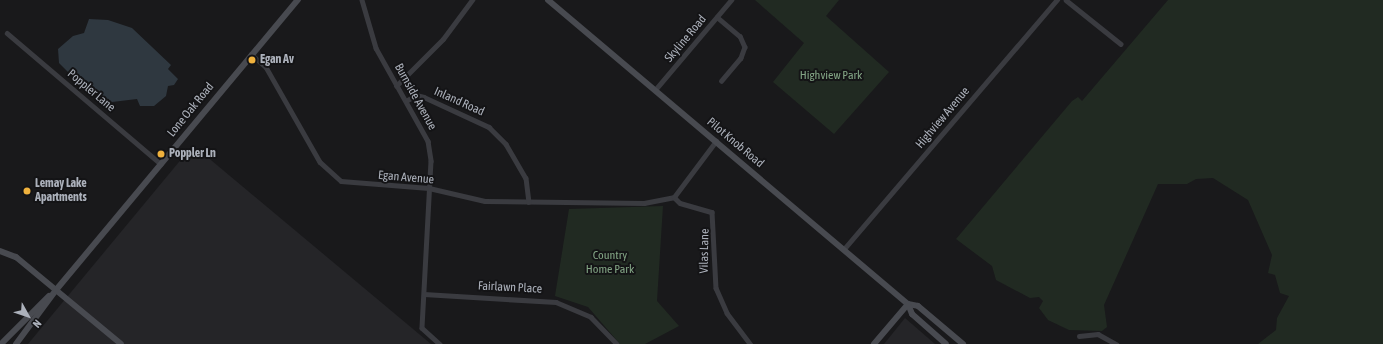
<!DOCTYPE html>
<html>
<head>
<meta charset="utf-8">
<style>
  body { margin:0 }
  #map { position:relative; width:1383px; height:344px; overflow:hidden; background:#19191b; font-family:"Asap Condensed",sans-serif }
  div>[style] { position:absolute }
  .built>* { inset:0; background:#252528 }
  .green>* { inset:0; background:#212a22 }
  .water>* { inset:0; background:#2f3840 }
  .street>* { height:4.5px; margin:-2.25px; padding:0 2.25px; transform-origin:2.25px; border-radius:2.25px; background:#3a3b40 }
  .secondary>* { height:6px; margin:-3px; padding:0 3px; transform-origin:3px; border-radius:3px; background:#484a50 }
  .dots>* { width:11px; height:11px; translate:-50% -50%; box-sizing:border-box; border:2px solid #141416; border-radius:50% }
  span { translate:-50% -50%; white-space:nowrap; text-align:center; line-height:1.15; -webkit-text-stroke:4px #141416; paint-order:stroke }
  .street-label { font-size:12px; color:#acb1bb }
  .poi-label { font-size:12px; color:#acb1bb; font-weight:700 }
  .left { translate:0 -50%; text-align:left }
  .park-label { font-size:12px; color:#83a585 }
  .north { position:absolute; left:8px; top:296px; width:40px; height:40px; -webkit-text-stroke:3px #141416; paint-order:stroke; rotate:130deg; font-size:11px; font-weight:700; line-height:16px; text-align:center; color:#acb1bb }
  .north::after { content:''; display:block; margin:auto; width:14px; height:18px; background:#acb1bb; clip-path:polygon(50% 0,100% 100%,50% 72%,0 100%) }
</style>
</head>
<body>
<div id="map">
  <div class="built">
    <i style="clip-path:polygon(193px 145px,431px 344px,28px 344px)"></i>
    <i style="clip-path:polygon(905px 318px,935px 344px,884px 344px)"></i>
  </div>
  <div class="green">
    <i style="clip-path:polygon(755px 0,839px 0,826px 16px,889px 72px,834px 134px,773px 82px,804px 43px)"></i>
    <i style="clip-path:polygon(1168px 0,1383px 0,1383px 344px,1258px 344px,1276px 330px,1277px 318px,1289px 296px,1280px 293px,1275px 275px,1268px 273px,1272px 255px,1248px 200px,1213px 178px,1196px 179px,1187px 184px,1158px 184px,1104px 305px,1107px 327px,1102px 331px,1069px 330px,1048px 320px,1039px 308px,1043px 301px,1039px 297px,1030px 298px,996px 280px,992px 266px,956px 239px,1072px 101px,1078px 97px,1082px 101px)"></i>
    <i style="clip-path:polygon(663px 206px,657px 301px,679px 326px,645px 344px,620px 344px,588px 307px,555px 296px,569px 209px)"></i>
  </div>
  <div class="water">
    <i style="clip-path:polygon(89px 19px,108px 20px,132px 28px,171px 65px,168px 69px,178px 79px,174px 85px,168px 86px,166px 96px,154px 106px,140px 106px,137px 99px,112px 102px,86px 90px,59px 63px,58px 49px,73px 36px,84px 33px)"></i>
  </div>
  <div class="street">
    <i style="left:362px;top:0;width:50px;rotate:73.7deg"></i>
    <i style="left:376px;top:48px;width:107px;rotate:60.8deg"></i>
    <i style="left:428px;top:141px;width:20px;rotate:81deg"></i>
    <i style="left:431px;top:161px;width:167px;rotate:93.1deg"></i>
    <i style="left:422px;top:328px;width:24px;rotate:42deg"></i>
    <i style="left:1066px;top:0;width:70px;rotate:38.7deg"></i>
    <i style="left:717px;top:17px;width:30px;rotate:40deg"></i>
    <i style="left:740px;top:36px;width:12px;rotate:66deg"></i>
    <i style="left:745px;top:47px;width:12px;rotate:110deg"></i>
    <i style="left:741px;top:58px;width:30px;rotate:130deg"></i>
    <i style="left:7px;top:33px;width:202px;rotate:40.4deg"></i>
    <i style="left:251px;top:54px;width:20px;rotate:41deg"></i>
    <i style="left:266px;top:67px;width:109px;rotate:60.4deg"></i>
    <i style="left:320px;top:162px;width:28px;rotate:42deg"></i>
    <i style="left:341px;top:181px;width:88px;rotate:4.5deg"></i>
    <i style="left:429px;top:188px;width:57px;rotate:13.1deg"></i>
    <i style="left:485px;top:201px;width:159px;rotate:0.7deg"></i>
    <i style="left:644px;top:203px;width:31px;rotate:-11deg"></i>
    <i style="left:396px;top:86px;width:66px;rotate:-45deg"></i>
    <i style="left:443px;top:39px;width:49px;rotate:-53.4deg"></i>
    <i style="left:655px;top:90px;width:118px;rotate:-49.8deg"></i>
    <i style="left:406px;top:101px;width:12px;rotate:-31deg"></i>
    <i style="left:416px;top:95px;width:8px;rotate:14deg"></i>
    <i style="left:424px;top:97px;width:72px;rotate:24.8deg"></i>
    <i style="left:489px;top:127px;width:24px;rotate:45deg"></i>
    <i style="left:506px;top:144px;width:39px;rotate:60deg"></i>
    <i style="left:526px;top:178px;width:24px;rotate:83deg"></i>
    <i style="left:674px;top:197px;width:8px;rotate:45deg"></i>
    <i style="left:680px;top:203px;width:33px;rotate:16deg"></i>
    <i style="left:712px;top:212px;width:76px;rotate:87deg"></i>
    <i style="left:716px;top:288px;width:27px;rotate:66deg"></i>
    <i style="left:727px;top:313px;width:39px;rotate:53deg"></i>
    <i style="left:674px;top:197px;width:70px;rotate:-53.1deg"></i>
    <i style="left:844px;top:249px;width:328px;rotate:-49.5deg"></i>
    <i style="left:424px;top:294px;width:132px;rotate:3.5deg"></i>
    <i style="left:556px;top:302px;width:38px;rotate:23deg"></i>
    <i style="left:591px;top:317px;width:37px;rotate:46deg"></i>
    <i style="left:1079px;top:336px;width:19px;rotate:-6deg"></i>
    <i style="left:1098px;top:334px;width:21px;rotate:29deg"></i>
  </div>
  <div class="secondary">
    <i style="left:548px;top:0;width:471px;rotate:40.2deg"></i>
    <i style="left:908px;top:304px;width:10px;rotate:11deg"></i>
    <i style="left:918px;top:306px;width:59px;rotate:40.2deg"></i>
    <i style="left:0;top:251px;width:17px;rotate:21deg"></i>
    <i style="left:16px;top:257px;width:136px;rotate:39.6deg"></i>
    <i style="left:908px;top:304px;width:11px;rotate:68deg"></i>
    <i style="left:912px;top:314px;width:45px;rotate:41.4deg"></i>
    <i style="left:1px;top:344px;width:68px;rotate:-45deg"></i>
    <i style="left:16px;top:344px;width:67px;rotate:-53.5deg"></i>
    <i style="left:56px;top:290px;width:378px;rotate:-50.2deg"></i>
    <i style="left:874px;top:344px;width:52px;rotate:-49.6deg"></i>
  </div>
  <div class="dots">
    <i style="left:252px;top:60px;background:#efb13d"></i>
    <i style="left:161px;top:154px;background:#efb13d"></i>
    <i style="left:27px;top:191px;background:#efb13d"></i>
  </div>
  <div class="street-label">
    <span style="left:686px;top:39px;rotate:-50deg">Skyline Road</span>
    <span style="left:91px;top:91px;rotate:40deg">Poppler Lane</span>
    <span style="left:415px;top:97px;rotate:61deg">Burnside Avenue</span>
    <span style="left:459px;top:102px;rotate:24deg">Inland Road</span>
    <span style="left:191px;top:110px;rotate:-51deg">Lone Oak Road</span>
    <span style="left:943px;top:118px;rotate:-50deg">Highview Avenue</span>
    <span style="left:735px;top:143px;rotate:40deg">Pilot Knob Road</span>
    <span style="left:406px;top:178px;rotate:5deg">Egan Avenue</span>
    <span style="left:705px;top:251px;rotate:-89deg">Vilas Lane</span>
    <span style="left:510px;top:288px;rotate:3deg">Fairlawn Place</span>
  </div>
  <div class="poi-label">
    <span class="left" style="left:260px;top:60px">Egan Av</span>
    <span class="left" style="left:169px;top:154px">Poppler Ln</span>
    <span class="left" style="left:35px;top:191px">Lemay Lake<br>Apartments</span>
  </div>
  <div class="park-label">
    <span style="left:831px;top:76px">Highview Park</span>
    <span style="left:610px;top:263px">Country<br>Home Park</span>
  </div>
  <div class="north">N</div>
</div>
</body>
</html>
